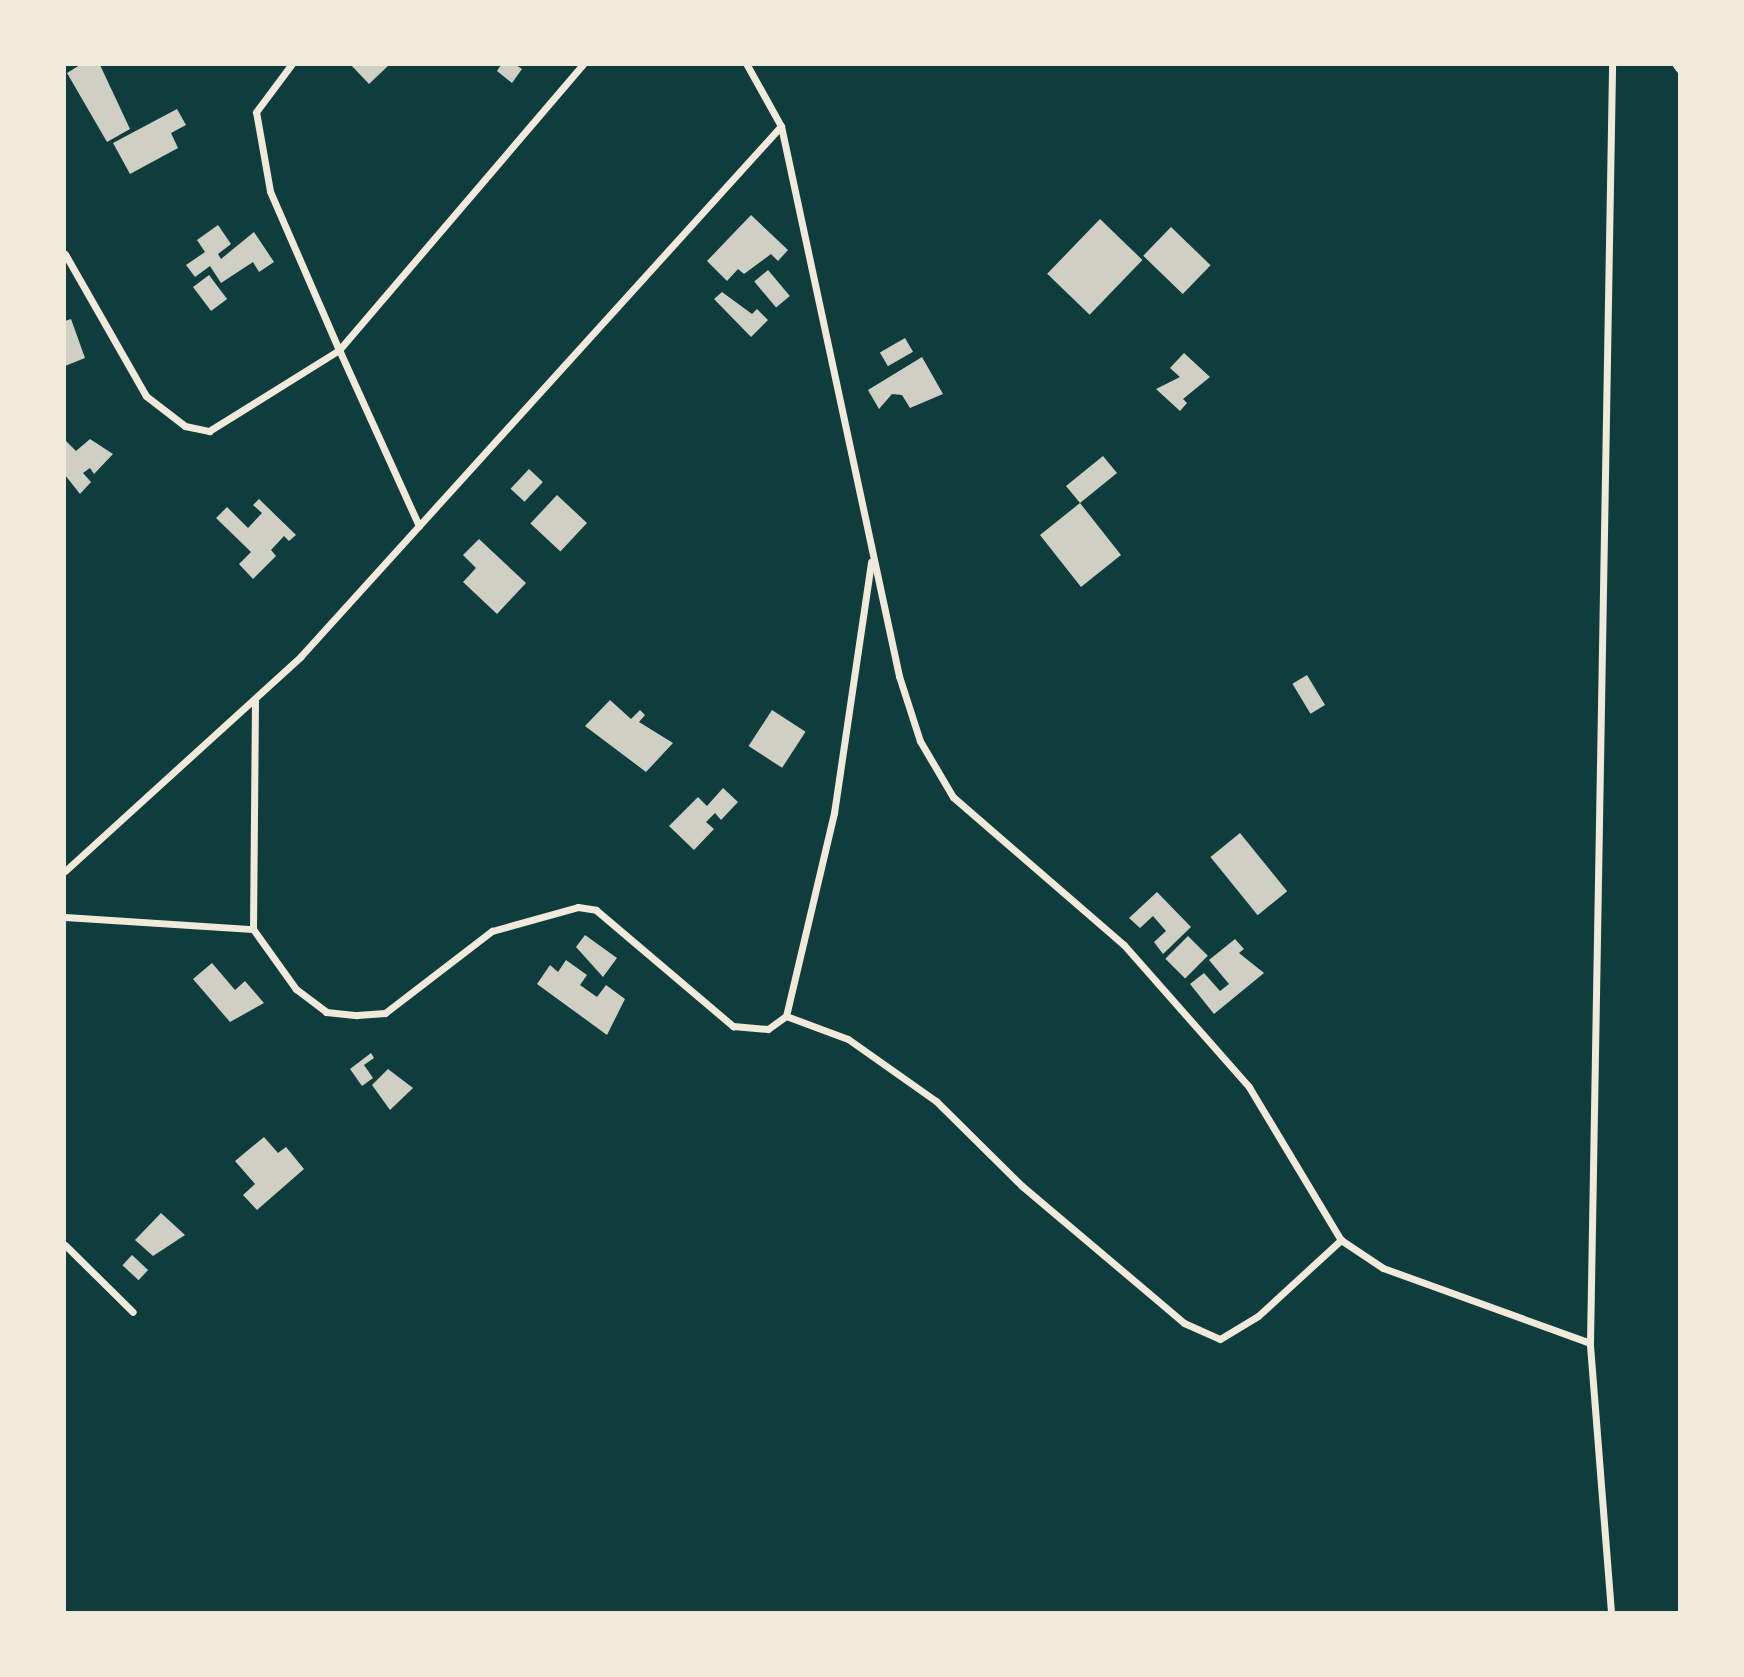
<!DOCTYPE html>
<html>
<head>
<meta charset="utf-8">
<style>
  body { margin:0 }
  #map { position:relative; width:1744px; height:1677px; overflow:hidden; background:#0f3d3e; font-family:Cabin,sans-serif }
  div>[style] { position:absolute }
  .building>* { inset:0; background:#cfcfc3; transform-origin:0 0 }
  .minor>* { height:7px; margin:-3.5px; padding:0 3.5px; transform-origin:3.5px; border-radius:3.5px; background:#f1e9da }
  span { translate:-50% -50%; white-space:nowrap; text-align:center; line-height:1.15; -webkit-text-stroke:7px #f1e9da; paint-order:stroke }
  .frame { position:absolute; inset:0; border:66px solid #f1e9da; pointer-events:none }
</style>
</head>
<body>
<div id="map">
  <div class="building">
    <i style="clip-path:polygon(80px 65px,100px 65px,130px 129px,107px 142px,67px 73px)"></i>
    <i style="clip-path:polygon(351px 65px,389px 65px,369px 84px)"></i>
    <i style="clip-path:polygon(501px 65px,516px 65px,522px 69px,512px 83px,497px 71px)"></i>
    <i style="clip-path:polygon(177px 109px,186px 125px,171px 133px,178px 148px,130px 174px,113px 143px)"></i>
    <i style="clip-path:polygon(751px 215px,788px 250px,778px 261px,771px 254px,744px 274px,738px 269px,727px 281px,707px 261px)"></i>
    <i style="left:1100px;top:219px;width:59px;height:76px;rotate:44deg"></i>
    <i style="clip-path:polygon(218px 225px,231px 244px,218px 254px,221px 259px,254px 232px,274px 262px,259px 272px,253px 262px,221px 283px,210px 266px,195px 277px,186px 265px,205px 252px,197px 240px)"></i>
    <i style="left:1171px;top:227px;width:55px;height:40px;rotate:44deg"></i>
    <i style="left:768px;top:270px;width:34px;height:18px;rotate:50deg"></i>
    <i style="left:209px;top:275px;width:30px;height:20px;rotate:53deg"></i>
    <i style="clip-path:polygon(722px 292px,752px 314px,757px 309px,768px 320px,751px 337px,714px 299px)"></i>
    <i style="clip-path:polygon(71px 319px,85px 358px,65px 366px,65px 321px)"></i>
    <i style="left:905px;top:338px;width:16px;height:29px;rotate:60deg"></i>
    <i style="clip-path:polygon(1184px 353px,1210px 377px,1183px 399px,1187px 403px,1180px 411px,1156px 389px,1180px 377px,1170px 368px)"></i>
    <i style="clip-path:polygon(922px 357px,943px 394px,910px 408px,902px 395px,892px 394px,879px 409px,868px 390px)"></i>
    <i style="clip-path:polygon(90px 439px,113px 454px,94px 474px,90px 468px,83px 473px,91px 482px,80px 494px,65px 475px,65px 440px,76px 451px)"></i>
    <i style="clip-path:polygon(1103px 456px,1117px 473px,1080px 503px,1121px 555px,1081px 587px,1040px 535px,1080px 503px,1066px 486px)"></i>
    <i style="left:529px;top:469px;width:19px;height:27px;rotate:43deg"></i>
    <i style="left:557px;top:495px;width:41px;height:39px;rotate:43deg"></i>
    <i style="clip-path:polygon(259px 499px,296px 535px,289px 541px,284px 536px,271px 550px,276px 556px,253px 579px,239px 564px,251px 552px,216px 518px,227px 507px,248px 528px,262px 513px,253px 505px)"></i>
    <i style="clip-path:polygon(479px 539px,526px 583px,497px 614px,463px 582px,476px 568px,463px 555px)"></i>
    <i style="left:1307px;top:675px;width:35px;height:17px;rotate:59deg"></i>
    <i style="clip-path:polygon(610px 700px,631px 719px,640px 710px,645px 715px,639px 722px,673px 743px,646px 772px,585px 726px)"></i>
    <i style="left:772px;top:710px;width:40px;height:43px;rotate:33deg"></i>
    <i style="clip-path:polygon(723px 788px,738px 802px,721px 820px,715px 813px,706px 822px,714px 829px,694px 850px,669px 826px,698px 797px,707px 806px)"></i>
    <i style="left:1240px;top:833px;width:75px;height:38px;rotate:51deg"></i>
    <i style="clip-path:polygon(1157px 892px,1191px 927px,1163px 954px,1154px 942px,1166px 931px,1153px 916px,1140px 928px,1129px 918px)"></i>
    <i style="clip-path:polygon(585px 935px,617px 958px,603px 977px,576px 947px)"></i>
    <i style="left:1188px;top:936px;width:28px;height:32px;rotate:45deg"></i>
    <i style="clip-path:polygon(1235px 939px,1244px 949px,1239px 953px,1264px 973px,1214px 1014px,1190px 984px,1204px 973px,1220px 991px,1229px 984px,1209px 960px)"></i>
    <i style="clip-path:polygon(566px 960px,587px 975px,580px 985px,597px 997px,606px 985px,625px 999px,607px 1035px,537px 984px,550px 965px,558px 972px)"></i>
    <i style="clip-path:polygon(212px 963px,235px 990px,245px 981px,264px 1003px,230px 1022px,193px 979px)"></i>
    <i style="clip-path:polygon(371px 1053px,374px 1058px,364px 1065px,373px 1078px,362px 1086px,350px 1069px)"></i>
    <i style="clip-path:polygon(388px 1069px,413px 1088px,390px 1110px,372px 1085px)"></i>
    <i style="clip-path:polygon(264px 1137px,278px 1153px,286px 1147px,304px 1169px,257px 1210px,243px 1195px,255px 1184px,235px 1161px)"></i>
    <i style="clip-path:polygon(161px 1213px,185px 1235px,153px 1256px,135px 1240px)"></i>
    <i style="left:132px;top:1255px;width:22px;height:14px;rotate:43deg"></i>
  </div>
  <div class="minor">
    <i style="left:747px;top:65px;width:70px;rotate:60.9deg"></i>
    <i style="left:781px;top:126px;width:563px;rotate:77.89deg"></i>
    <i style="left:899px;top:676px;width:68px;rotate:72.1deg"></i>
    <i style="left:920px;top:741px;width:65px;rotate:59.5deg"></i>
    <i style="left:953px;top:797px;width:226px;rotate:40.9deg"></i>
    <i style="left:1124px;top:945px;width:189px;rotate:48.6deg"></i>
    <i style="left:1249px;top:1087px;width:179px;rotate:59deg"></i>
    <i style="left:1341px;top:1240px;width:50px;rotate:33.7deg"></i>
    <i style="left:1383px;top:1268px;width:220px;rotate:19.9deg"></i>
    <i style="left:1676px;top:65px;width:5px;rotate:53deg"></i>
    <i style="left:65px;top:254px;width:163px;rotate:60.3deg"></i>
    <i style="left:146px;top:396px;width:49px;rotate:37.6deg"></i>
    <i style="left:185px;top:426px;width:25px;rotate:12deg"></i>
    <i style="left:209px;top:431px;width:153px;rotate:-31.9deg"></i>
    <i style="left:339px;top:350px;width:173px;rotate:-113.5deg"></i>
    <i style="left:270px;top:191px;width:80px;rotate:-100deg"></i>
    <i style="left:256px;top:112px;width:59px;rotate:-53.3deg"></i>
    <i style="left:419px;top:526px;width:193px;rotate:-114.4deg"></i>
    <i style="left:339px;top:350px;width:375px;rotate:-49.5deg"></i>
    <i style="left:65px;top:871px;width:319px;rotate:-42.3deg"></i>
    <i style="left:301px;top:656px;width:715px;rotate:-47.83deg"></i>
    <i style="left:65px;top:917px;width:188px;rotate:3.7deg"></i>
    <i style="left:253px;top:929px;width:230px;rotate:-89.5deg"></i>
    <i style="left:253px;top:929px;width:74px;rotate:54.4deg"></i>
    <i style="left:296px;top:989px;width:38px;rotate:37deg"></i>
    <i style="left:326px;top:1012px;width:31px;rotate:6deg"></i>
    <i style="left:357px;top:1015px;width:28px;rotate:-4deg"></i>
    <i style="left:385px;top:1013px;width:135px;rotate:-37.5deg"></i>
    <i style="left:492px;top:931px;width:89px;rotate:-15.6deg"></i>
    <i style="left:578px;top:907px;width:18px;rotate:9deg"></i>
    <i style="left:596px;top:910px;width:180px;rotate:40.3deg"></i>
    <i style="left:733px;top:1026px;width:35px;rotate:5deg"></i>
    <i style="left:768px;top:1029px;width:22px;rotate:-36deg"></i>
    <i style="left:786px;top:1016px;width:209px;rotate:-76.7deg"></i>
    <i style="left:834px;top:813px;width:254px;rotate:-81.6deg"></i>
    <i style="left:786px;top:1016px;width:66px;rotate:20.4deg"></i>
    <i style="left:848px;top:1039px;width:108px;rotate:35.2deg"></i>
    <i style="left:936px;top:1101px;width:121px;rotate:44.7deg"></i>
    <i style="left:1022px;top:1186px;width:212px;rotate:40.2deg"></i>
    <i style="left:1184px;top:1323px;width:39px;rotate:24deg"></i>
    <i style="left:1220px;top:1339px;width:44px;rotate:-31.2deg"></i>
    <i style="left:1258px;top:1316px;width:113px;rotate:-42.5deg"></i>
    <i style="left:65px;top:1245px;width:95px;rotate:44.6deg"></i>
    <i style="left:1611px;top:1612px;width:270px;rotate:-94.5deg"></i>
    <i style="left:1590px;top:1343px;width:1278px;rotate:-89.01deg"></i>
  </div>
  <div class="frame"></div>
</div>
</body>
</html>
